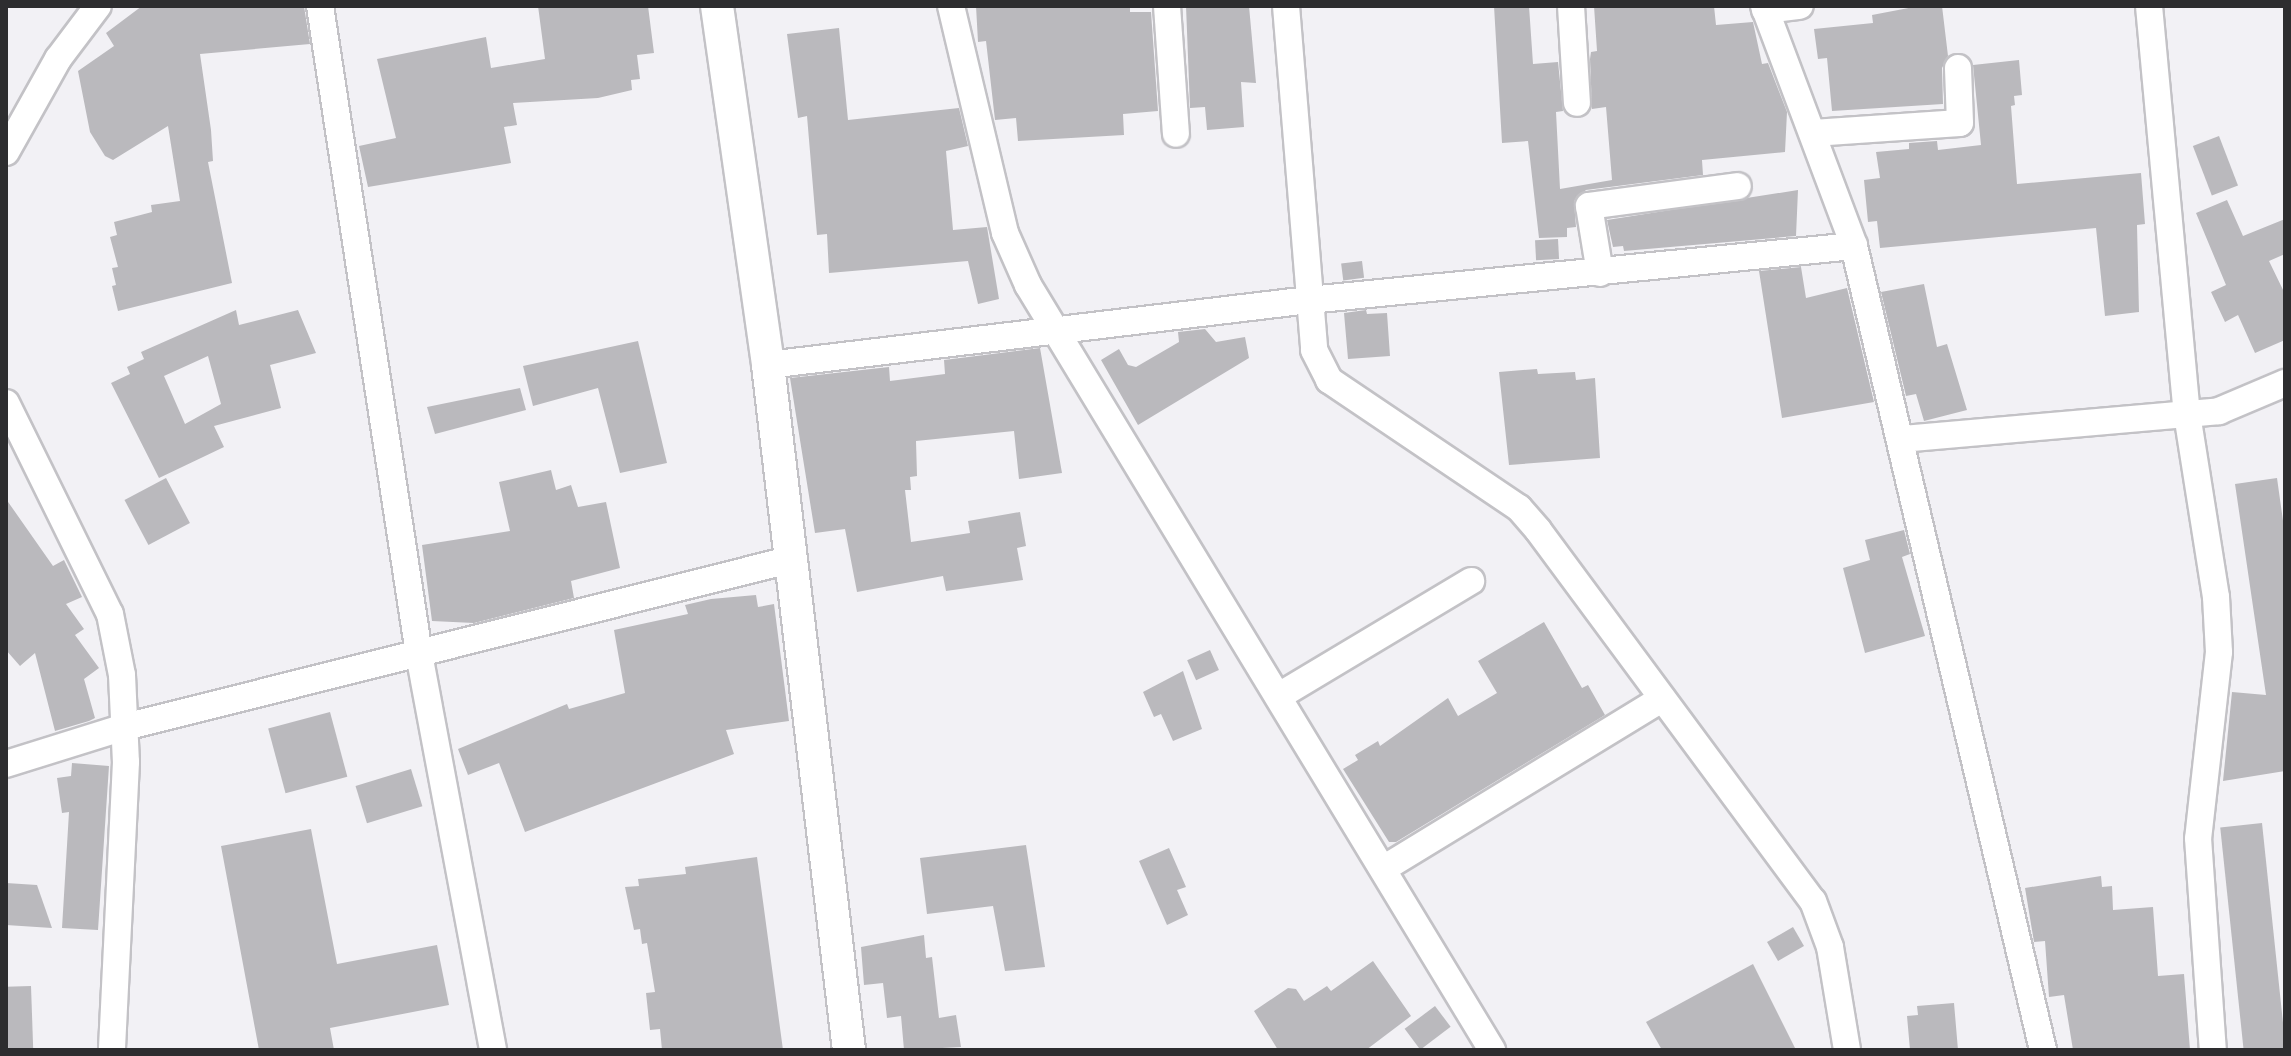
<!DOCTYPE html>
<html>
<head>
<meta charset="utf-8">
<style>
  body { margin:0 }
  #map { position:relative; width:2291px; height:1056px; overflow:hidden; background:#f2f1f5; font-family:"PT Sans Narrow",sans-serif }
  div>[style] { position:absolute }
  .building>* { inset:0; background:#bab9bd; transform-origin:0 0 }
  .roads { filter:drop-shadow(2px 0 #c3c2c6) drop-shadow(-2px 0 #c3c2c6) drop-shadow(0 2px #c3c2c6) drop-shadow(0 -2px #c3c2c6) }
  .minor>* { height:26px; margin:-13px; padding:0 13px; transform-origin:13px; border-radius:13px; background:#fff }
  .tertiary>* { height:32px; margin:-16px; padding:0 16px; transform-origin:16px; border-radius:16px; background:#fff }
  span { translate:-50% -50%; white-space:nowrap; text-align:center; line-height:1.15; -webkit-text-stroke:8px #f2f1f5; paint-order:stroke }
  .frame { position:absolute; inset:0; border:8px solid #2d2d2f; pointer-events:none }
</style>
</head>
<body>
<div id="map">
  <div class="building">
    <i style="clip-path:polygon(142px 6px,304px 6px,310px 44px,200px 54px,211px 130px,213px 161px,208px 162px,232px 283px,118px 311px,112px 286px,116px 285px,112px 268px,118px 267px,110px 237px,117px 235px,114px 222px,152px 212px,151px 205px,180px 201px,168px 126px,113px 160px,105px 156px,90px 132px,78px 71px,114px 46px,106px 33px)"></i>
    <i style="clip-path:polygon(538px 6px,648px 6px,654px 53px,637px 55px,640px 79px,631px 80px,632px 90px,598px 98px,513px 103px,517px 125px,504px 127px,511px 163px,368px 187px,359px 146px,396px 138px,377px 59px,486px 37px,491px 68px,545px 59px)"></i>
    <i style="clip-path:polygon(976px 6px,1130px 6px,1130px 12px,1151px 12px,1158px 111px,1123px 114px,1124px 135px,1018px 141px,1016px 118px,995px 120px,986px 41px,978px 42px)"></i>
    <i style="clip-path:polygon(1186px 6px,1249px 6px,1256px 83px,1241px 82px,1244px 127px,1207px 130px,1205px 107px,1190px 108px)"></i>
    <i style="clip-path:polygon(1494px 6px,1529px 6px,1533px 64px,1558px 62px,1563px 111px,1556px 112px,1560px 189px,1612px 180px,1606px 107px,1592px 109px,1590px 59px,1591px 52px,1597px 51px,1594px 6px,1714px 6px,1716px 25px,1753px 22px,1762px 64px,1768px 63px,1787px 112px,1785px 152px,1702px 160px,1703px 175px,1586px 190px,1574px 201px,1576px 227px,1567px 228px,1567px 237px,1539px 238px,1528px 141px,1502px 143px)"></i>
    <i style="clip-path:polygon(1919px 6px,1942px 6px,1948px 56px,1942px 68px,1943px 104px,1832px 111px,1827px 58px,1818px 59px,1814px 29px,1873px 23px,1872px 15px)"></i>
    <i style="clip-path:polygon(839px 28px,848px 120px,959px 108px,968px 146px,946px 151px,953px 230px,987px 227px,999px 299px,978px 304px,968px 261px,829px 273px,827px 234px,817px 235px,807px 116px,798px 118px,787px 34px)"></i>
    <i style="clip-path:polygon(2019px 60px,2022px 95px,2014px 96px,2015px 105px,2011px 106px,2017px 184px,2141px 173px,2145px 224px,2137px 225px,2139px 312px,2105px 316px,2096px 228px,1880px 248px,1877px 221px,1868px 222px,1864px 180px,1880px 178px,1876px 152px,1909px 149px,1909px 143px,1937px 141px,1938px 150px,1981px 145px,1973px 65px)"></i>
    <i style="left:2219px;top:136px;width:53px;height:28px;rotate:69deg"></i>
    <i style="clip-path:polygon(1798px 190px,1796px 236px,1624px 251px,1623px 246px,1613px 247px,1607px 220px)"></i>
    <i style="clip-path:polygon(2227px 200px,2243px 236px,2285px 219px,2285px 254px,2269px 261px,2285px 294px,2285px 340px,2255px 353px,2238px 315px,2225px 322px,2211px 292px,2226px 285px,2196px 213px)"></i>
    <i style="left:1558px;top:239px;width:20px;height:23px;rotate:87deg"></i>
    <i style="left:1362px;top:261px;width:17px;height:21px;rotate:83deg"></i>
    <i style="clip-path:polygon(1801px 267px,1806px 298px,1847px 288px,1874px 402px,1782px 418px,1759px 271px)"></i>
    <i style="clip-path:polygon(1924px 284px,1937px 347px,1947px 344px,1967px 410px,1924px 421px,1916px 394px,1906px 396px,1881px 292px)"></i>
    <i style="clip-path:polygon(evenodd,236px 310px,239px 325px,298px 310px,316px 353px,270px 365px,281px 408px,214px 426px,224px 447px,159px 478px,111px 383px,130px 374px,127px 367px,144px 359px,141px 352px,236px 310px,208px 356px,221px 404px,185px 424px,164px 376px,208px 356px)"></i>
    <i style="clip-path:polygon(1366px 310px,1367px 314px,1387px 313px,1390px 356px,1348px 359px,1344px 313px)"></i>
    <i style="clip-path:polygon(1205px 329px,1216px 342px,1245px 337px,1249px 358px,1138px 425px,1101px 360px,1119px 349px,1128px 365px,1136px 367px,1179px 342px,1178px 332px)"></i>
    <i style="clip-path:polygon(638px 341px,667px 463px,620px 473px,598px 388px,533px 406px,523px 366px)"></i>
    <i style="clip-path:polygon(1040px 348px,1062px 473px,1019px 479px,1014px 431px,916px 441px,917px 476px,910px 477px,911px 490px,905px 490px,911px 542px,970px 533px,968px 521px,1020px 512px,1026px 546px,1017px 548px,1023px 580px,946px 591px,943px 576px,857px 592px,845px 529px,815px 533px,790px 378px,889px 367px,890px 381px,945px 374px,944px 360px)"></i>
    <i style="clip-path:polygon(1537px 369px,1538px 374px,1575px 372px,1576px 380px,1595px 378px,1600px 458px,1509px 465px,1499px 372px)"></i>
    <i style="clip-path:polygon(520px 388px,526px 410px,435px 434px,427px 407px)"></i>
    <i style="clip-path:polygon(551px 470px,556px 490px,571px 485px,578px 507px,606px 502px,620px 568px,571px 581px,574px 598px,474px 623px,432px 621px,422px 545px,510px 531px,499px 482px)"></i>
    <i style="left:166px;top:478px;width:51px;height:47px;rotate:62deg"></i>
    <i style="clip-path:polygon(2277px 478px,2285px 535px,2285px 771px,2223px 781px,2232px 692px,2266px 695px,2235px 484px)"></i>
    <i style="clip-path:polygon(6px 499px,53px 566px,64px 560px,82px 597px,66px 604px,84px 629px,75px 635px,99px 668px,84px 679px,95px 718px,89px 721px,55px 731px,35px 653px,20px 666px,6px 650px)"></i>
    <i style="clip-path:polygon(1904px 530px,1910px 554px,1902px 557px,1925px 636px,1865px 653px,1843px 568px,1870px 560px,1865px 540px)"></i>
    <i style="clip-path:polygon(756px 595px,758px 607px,774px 604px,789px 721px,726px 730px,734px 754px,525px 832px,499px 763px,468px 775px,458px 749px,567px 704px,569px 709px,625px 693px,614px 630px,688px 614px,685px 605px,711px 599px)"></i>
    <i style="clip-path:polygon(1544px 622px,1582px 688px,1588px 685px,1605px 715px,1396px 842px,1389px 842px,1343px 769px,1358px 760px,1355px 755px,1378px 741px,1380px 746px,1448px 698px,1458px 716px,1497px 693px,1478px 661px)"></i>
    <i style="left:1210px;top:650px;width:22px;height:25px;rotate:66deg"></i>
    <i style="clip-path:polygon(1183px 671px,1202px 729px,1173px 741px,1161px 714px,1154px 717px,1143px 692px)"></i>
    <i style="left:330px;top:712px;width:67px;height:64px;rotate:75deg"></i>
    <i style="clip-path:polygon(72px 763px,109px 766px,98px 930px,62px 928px,69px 812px,62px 813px,57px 778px,71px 776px)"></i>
    <i style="left:411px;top:769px;width:39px;height:58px;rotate:73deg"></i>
    <i style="left:2262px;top:823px;width:228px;height:42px;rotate:84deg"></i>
    <i style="clip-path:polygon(311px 829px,337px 964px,437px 945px,449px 1005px,330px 1028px,334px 1050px,259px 1050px,221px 846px)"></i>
    <i style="clip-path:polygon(1026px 845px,1045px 967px,1005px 971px,993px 906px,927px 914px,920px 858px)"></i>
    <i style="clip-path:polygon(1169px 848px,1186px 887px,1177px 890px,1188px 915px,1167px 925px,1139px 861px)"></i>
    <i style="clip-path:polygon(757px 857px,783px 1050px,662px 1050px,660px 1029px,650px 1030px,646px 993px,655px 992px,647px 943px,642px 944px,640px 929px,634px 930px,625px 887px,639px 886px,638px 879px,686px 874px,685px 867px)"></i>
    <i style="clip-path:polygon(2101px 876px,2102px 887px,2112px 886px,2113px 910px,2153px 907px,2158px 976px,2184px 974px,2190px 1050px,2073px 1050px,2064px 995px,2049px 997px,2045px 941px,2034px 942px,2025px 888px)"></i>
    <i style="clip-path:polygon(6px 883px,37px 885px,52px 928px,6px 925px)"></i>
    <i style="left:1793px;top:927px;width:22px;height:30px;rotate:60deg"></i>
    <i style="clip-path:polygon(924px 935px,926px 958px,932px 957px,939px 1018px,956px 1015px,961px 1047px,904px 1050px,901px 1016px,887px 1018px,883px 983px,864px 985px,861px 947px)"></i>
    <i style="clip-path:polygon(1373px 961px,1411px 1016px,1366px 1050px,1278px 1050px,1254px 1011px,1288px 988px,1296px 989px,1304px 1001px,1327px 986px,1331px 991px)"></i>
    <i style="clip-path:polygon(1753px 964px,1796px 1050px,1662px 1050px,1646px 1022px)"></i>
    <i style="left:31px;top:986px;width:64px;height:25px;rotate:88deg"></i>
    <i style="clip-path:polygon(1954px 1003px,1958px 1050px,1910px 1050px,1907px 1016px,1918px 1015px,1917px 1006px)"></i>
    <i style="left:1435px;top:1006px;width:26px;height:38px;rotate:53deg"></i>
  </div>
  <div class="roads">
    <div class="minor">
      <i style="left:320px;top:6px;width:656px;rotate:81.31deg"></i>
      <i style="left:419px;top:654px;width:403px;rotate:79.4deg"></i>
      <i style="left:951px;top:6px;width:233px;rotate:76.6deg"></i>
      <i style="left:1005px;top:233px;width:57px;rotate:66.1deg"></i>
      <i style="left:1028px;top:285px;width:895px;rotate:58.76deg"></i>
      <i style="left:1167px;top:6px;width:128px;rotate:86deg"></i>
      <i style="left:1286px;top:6px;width:345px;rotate:85.3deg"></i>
      <i style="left:1314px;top:350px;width:34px;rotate:63deg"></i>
      <i style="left:1329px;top:380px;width:229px;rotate:34deg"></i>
      <i style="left:1519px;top:508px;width:29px;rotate:49deg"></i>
      <i style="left:1538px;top:530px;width:462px;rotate:53.5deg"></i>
      <i style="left:1813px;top:901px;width:49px;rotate:69.7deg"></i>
      <i style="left:1830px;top:947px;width:104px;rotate:80.6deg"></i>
      <i style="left:1571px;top:6px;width:97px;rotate:86.5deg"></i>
      <i style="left:1764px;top:6px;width:256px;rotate:69.4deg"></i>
      <i style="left:1854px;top:246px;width:826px;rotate:76.77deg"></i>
      <i style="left:2149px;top:6px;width:410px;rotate:84.7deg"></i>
      <i style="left:2187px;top:414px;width:185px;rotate:81deg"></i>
      <i style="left:2216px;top:597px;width:55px;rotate:86.9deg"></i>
      <i style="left:2219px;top:652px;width:187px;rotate:96.4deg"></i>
      <i style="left:2198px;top:838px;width:213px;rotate:86deg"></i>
      <i style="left:1765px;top:10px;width:35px;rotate:-7deg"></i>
      <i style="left:1813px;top:133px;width:147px;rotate:-3.9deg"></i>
      <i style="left:1960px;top:123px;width:55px;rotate:-92.1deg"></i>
      <i style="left:6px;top:152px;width:107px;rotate:-60.8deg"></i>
      <i style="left:58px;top:59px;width:66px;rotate:-53deg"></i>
      <i style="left:1600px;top:273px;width:68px;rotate:-99.3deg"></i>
      <i style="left:1589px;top:206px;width:150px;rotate:-7.6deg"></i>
      <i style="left:768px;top:365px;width:545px;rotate:-6.85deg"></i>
      <i style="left:1309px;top:300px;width:548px;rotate:-5.66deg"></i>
      <i style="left:6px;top:403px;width:235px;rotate:63.8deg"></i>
      <i style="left:110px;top:614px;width:62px;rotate:78.9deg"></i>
      <i style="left:122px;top:675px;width:87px;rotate:87.4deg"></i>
      <i style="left:126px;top:762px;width:288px;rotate:92.8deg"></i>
      <i style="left:1902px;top:439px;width:318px;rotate:-5deg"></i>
      <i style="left:2219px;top:411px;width:72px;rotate:-23deg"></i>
      <i style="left:1279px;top:696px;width:224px;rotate:-30.9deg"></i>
      <i style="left:6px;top:764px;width:125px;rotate:-17.3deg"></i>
      <i style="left:125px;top:727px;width:685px;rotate:-14.12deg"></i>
      <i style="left:1383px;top:869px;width:327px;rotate:-31.4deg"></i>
    </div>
    <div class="tertiary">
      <i style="left:717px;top:6px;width:363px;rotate:81.9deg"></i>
      <i style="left:768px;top:365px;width:690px;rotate:83.26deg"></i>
    </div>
  </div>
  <div class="frame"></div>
</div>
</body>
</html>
